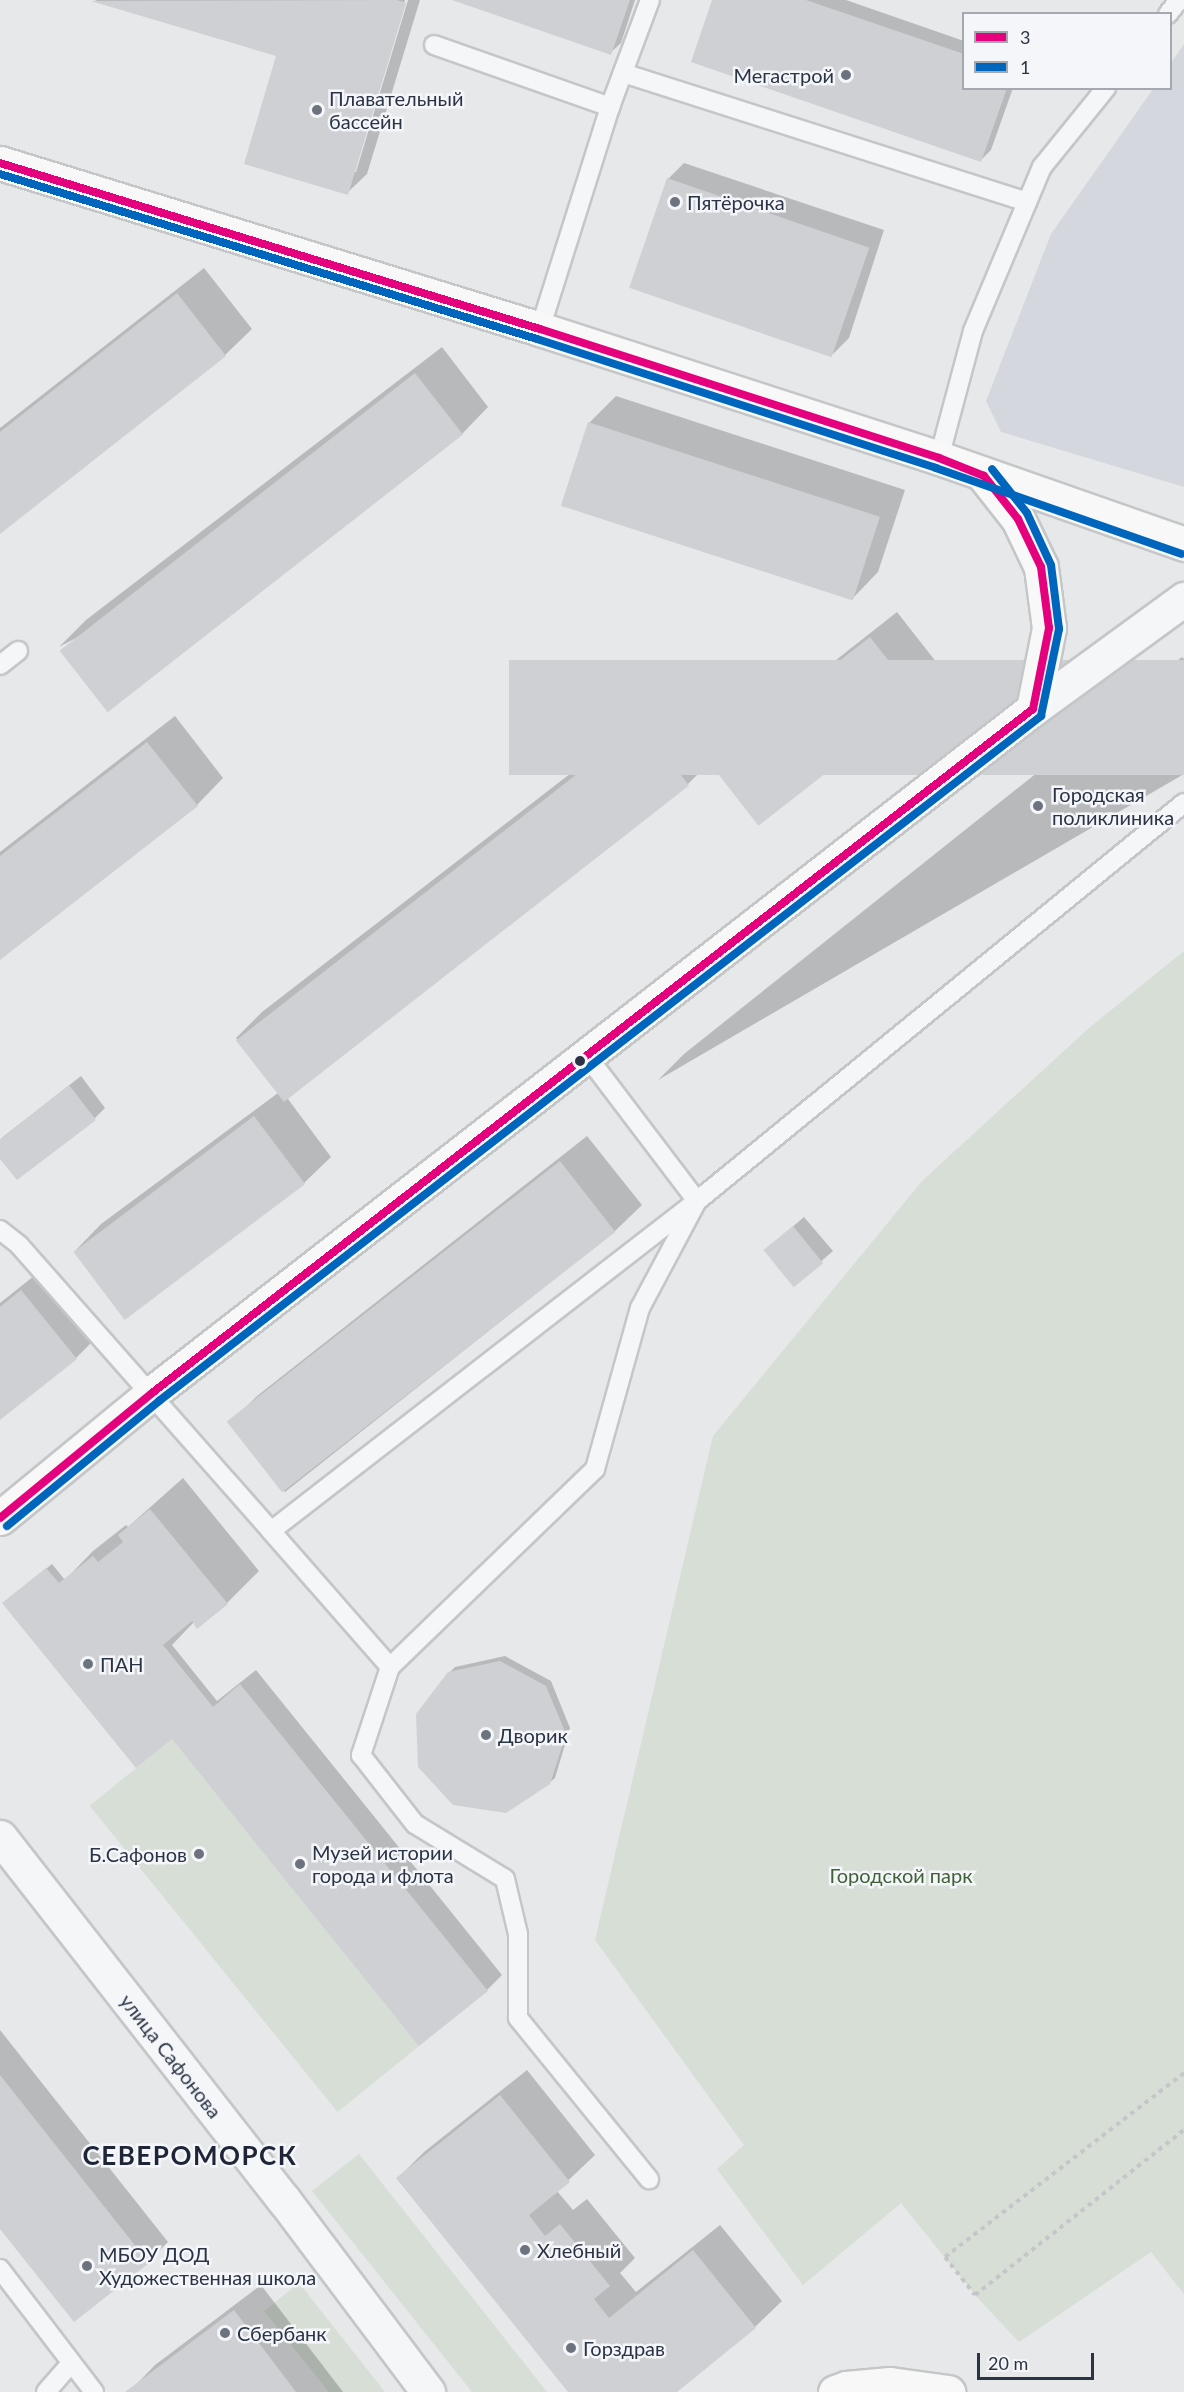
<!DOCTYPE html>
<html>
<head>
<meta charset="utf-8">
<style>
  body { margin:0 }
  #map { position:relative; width:1184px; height:2392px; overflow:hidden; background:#e6e8ea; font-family:Lato,sans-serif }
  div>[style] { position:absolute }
  .built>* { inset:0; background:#d4d7dd }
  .green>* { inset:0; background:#d6ded6; transform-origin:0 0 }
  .shadow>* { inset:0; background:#0003 }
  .building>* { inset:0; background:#ced0d3; transform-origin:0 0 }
  .path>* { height:4px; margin-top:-2px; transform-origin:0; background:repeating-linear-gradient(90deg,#c5c6ca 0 4.5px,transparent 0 9px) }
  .roads { filter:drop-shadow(2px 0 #c4c6c8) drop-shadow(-2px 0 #c4c6c8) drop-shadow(0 2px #c4c6c8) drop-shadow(0 -2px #c4c6c8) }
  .lane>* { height:18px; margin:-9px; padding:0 9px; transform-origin:9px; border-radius:9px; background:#f5f6f7 }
  .street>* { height:33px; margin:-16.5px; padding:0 16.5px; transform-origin:16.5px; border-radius:16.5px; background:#f5f6f7 }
  .secondary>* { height:33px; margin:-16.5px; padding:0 16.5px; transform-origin:16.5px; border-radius:16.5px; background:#f8f8f8 }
  .bus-1>* { height:8px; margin:-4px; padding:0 4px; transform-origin:4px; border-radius:4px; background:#e5007d }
  .bus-2>* { height:8px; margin:-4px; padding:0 4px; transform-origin:4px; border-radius:4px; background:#0065bd }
  .dots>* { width:16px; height:16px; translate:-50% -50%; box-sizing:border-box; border:3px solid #f4f6f9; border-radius:50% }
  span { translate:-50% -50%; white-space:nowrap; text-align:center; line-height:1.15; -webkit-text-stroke:5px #f4f6f9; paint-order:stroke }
  .poi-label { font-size:20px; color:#2b3445 }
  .right { translate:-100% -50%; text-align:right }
  .left { translate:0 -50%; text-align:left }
  .park-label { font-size:20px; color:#3f6138 }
  .street-label { font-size:20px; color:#2b3445 }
  .district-label { font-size:26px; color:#1d2536; font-weight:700; letter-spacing:1.5px }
  .legend { position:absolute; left:962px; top:12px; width:210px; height:78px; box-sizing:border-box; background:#f4f6f9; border:2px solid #a4a8b1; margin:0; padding:8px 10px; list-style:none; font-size:18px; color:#2b3445 }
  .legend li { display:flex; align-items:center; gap:12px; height:30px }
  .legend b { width:30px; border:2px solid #a4a8b1 }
  .scale { position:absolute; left:977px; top:2353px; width:117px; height:27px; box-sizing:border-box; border:3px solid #2b3445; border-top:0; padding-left:8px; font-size:18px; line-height:21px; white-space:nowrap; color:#2b3445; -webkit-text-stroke:4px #f4f6f9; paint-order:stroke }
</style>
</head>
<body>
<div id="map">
  <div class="built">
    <i style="clip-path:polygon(1184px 44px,1184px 487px,1001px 432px,986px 401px,1051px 234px,1153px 89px,1170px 88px,1171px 63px)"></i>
  </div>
  <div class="green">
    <i style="clip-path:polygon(1184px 951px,1184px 2294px,1151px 2252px,1019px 2342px,975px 2295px,901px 2203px,803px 2285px,717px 2169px,744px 2145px,595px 1940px,713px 1436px,922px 1181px,1089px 1028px)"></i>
    <i style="left:172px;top:1739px;width:394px;height:106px;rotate:51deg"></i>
    <i style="clip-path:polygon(359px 2154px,547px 2392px,472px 2392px,312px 2191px)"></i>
    <i style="clip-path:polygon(299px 2283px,385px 2392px,329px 2392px,264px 2311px)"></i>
  </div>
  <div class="shadow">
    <i style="clip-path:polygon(94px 0,405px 0,353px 172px,356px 172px,408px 0,420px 0,367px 174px,347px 193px,278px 55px)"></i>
    <i style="clip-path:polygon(455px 0,635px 0,621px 43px,610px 53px)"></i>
    <i style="clip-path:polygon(714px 0,846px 0,964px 41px,964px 88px,1013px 88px,991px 150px,981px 160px)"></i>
    <i style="clip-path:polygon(684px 163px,884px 230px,849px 338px,833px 354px,668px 179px)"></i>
    <i style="clip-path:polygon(204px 268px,252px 329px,225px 355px,0 532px,0 428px)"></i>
    <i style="clip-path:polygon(442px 347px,488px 407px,462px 434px,59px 647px,86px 620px)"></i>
    <i style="clip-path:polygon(616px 396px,905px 490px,878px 572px,852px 599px,589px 423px)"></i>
    <i style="clip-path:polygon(897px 612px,944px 672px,918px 698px,759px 824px,710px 762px,688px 784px,285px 1095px,331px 1157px,304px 1183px,75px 1251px,101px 1224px,278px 1093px,236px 1038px,262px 1012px,668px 698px,715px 759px,738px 737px)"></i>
    <i style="clip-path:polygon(1182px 657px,1184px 659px,1184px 716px,1154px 679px)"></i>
    <i style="clip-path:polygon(1152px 681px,1184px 721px,1184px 774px,658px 1080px,684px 1054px)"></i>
    <i style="clip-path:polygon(175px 716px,223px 778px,197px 805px,0 958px,0 852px)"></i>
    <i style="clip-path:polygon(81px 1076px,105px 1108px,95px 1118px,0 1156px,0 1140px,3px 1137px)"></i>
    <i style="clip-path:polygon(587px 1136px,642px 1205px,615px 1231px,285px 1492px,230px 1423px,257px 1396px)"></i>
    <i style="clip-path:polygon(804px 1217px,833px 1251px,794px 1285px,776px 1241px)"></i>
    <i style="clip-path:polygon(49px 1264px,102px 1332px,76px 1358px,0 1418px,0 1303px)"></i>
    <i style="clip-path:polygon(183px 1478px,259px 1571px,227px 1603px,194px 1622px,172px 1645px,217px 1701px,256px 1670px,502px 1975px,487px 1990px,172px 1737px,9px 1598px,52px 1564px,65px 1580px,93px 1551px,126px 1525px,128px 1527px)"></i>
    <i style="clip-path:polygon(505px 1656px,551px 1681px,570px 1728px,555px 1778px,549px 1783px,449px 1673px,455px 1667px)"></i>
    <i style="clip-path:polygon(0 2030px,168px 2242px,148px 2262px,0 2227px)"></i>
    <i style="clip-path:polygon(527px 2070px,595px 2155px,557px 2191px,573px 2210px,587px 2199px,635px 2258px,620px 2273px,636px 2292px,720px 2225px,782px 2301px,755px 2327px,675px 2392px,570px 2392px,398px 2178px,424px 2152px)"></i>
    <i style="clip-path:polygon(261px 2285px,343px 2392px,129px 2392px,155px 2365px)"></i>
  </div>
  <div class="building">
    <i style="clip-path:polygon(397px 0,406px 3px,348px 195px,244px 164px,276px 56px,91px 1px)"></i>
    <i style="clip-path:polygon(452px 0,630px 0,611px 55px)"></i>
    <i style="clip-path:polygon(712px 0,806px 0,964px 54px,964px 88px,1007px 88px,981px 162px,691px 62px)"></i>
    <i style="left:667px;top:178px;width:214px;height:116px;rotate:19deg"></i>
    <i style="clip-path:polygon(177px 293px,226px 356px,0 534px,0 432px)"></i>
    <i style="left:415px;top:373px;width:78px;height:451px;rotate:52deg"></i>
    <i style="left:588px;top:422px;width:307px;height:88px;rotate:18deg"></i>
    <i style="left:870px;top:637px;width:80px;height:204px;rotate:52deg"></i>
    <i style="left:1184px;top:660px;width:115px;height:675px;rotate:90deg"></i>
    <i style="left:641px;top:724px;width:78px;height:514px;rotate:52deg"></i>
    <i style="clip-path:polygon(147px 742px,198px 806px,0 960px,0 856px)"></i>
    <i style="clip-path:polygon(69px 1085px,96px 1120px,17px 1180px,0 1159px,0 1140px)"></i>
    <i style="left:254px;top:1116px;width:85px;height:226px;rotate:53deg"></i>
    <i style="left:560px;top:1161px;width:90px;height:423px;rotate:52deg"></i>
    <i style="left:793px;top:1226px;width:48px;height:38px;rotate:51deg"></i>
    <i style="clip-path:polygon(21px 1290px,77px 1359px,0 1420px,0 1307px)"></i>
    <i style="clip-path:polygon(150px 1509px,228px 1604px,197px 1629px,192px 1621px,163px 1645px,213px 1707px,240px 1684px,488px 1991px,419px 2046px,172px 1739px,136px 1768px,2px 1603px,46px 1568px,59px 1583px,93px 1556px,98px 1562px,123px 1542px,118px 1535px)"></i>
    <i style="clip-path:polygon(500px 1661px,546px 1686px,566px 1734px,550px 1784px,506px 1813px,453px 1805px,418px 1767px,416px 1714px,448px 1672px)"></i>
    <i style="clip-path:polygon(0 2075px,149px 2263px,74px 2322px,0 2229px)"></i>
    <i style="clip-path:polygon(500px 2095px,570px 2182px,529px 2215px,545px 2236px,560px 2224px,610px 2286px,594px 2299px,609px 2318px,693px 2250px,756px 2328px,677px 2392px,568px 2392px,396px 2178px)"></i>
    <i style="clip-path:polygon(234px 2310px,296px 2392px,125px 2392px)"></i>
  </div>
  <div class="path">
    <i style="left:1184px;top:2073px;width:302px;rotate:142.4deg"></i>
    <i style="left:945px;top:2257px;width:48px;rotate:51.7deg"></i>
    <i style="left:975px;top:2295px;width:266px;rotate:-38.3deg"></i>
  </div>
  <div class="roads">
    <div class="lane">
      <i style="left:1168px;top:14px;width:18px;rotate:-52deg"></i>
      <i style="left:434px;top:45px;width:187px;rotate:19.4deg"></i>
      <i style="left:610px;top:107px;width:233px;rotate:107.5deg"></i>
      <i style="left:623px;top:73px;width:424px;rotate:17.7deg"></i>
      <i style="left:610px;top:107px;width:114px;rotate:-69.5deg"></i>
      <i style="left:939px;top:458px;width:131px;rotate:-75deg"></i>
      <i style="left:973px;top:331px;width:178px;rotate:-67.2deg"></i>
      <i style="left:1042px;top:167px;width:102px;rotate:-51deg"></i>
      <i style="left:0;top:665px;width:23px;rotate:-38deg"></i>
      <i style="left:0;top:1230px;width:24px;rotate:38deg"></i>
      <i style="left:19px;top:1245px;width:381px;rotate:48.6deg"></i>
      <i style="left:271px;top:1531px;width:539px;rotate:-37.76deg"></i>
      <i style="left:697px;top:1201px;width:629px;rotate:-39.26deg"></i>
      <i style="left:271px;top:1531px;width:181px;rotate:48.8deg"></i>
      <i style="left:390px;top:1667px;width:93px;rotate:108.2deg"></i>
      <i style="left:361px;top:1755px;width:88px;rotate:52deg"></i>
      <i style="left:415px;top:1824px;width:105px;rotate:31.4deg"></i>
      <i style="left:505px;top:1879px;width:57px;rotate:76.7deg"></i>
      <i style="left:518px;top:1934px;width:84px;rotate:90deg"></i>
      <i style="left:518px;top:2018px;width:208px;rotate:50.9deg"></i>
      <i style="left:390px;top:1667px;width:285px;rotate:-44deg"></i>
      <i style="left:595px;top:1469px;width:167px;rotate:-74.4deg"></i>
      <i style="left:640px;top:1308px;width:121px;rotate:-62deg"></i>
      <i style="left:697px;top:1201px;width:183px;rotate:-127.2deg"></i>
      <i style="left:0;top:2269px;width:155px;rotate:52.6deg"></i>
      <i style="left:46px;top:2392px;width:38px;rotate:-49deg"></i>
    </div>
    <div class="street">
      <i style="left:1033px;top:709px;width:187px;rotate:-36.1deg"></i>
      <i style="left:0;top:1837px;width:461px;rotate:52deg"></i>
      <i style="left:284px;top:2200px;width:240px;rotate:53.1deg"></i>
    </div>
    <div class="secondary">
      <i style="left:0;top:163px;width:565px;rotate:17.09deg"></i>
      <i style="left:540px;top:329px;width:419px;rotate:17.9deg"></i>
      <i style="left:939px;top:458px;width:260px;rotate:19.3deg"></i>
      <i style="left:0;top:1518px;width:197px;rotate:-39.4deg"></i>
      <i style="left:152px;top:1393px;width:1115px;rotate:-37.83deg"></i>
      <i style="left:1033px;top:709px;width:83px;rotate:-78.8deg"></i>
      <i style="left:1049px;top:628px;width:62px;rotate:-97.5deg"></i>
      <i style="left:1041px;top:567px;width:53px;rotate:-115.6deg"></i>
      <i style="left:1018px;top:519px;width:55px;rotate:-128.3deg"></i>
      <i style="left:835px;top:2392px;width:12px;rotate:-20deg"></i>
      <i style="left:846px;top:2388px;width:44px;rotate:-5.2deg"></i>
      <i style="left:890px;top:2384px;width:59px;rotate:7.9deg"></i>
    </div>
  </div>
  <div class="bus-1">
    <i style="left:0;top:163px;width:565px;rotate:17.09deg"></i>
    <i style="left:540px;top:329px;width:419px;rotate:17.9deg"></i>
    <i style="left:939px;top:458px;width:48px;rotate:21.8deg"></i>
    <i style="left:0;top:1518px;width:197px;rotate:-39.4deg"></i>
    <i style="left:152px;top:1393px;width:1115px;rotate:-37.83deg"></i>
    <i style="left:1033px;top:709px;width:83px;rotate:-78.8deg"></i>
    <i style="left:1049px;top:628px;width:62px;rotate:-97.5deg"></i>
    <i style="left:1041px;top:567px;width:53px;rotate:-115.6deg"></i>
    <i style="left:1018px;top:519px;width:55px;rotate:-128.3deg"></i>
  </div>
  <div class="bus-2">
    <i style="left:0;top:174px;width:562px;rotate:17.08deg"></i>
    <i style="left:537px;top:339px;width:419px;rotate:17.9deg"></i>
    <i style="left:936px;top:468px;width:260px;rotate:19.3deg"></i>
    <i style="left:7px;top:1526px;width:197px;rotate:-39.4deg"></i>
    <i style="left:159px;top:1401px;width:1117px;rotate:-37.83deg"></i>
    <i style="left:1041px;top:716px;width:89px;rotate:-78.3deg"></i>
    <i style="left:1059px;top:629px;width:64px;rotate:-97.1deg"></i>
    <i style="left:1051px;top:565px;width:57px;rotate:-114.8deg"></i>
    <i style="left:1027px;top:513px;width:56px;rotate:-128.5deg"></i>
  </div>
  <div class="dots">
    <i style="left:846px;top:75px;background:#6c737f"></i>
    <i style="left:317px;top:110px;background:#6c737f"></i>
    <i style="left:675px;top:202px;background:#6c737f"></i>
    <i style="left:1038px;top:806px;background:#6c737f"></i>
    <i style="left:580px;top:1061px;background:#2b3445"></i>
    <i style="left:88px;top:1664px;background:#6c737f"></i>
    <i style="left:486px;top:1735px;background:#6c737f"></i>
    <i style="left:199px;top:1854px;background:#6c737f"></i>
    <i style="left:300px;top:1864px;background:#6c737f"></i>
    <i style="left:525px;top:2250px;background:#6c737f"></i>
    <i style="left:87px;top:2266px;background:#6c737f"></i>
    <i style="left:225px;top:2333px;background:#6c737f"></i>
    <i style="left:571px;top:2348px;background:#6c737f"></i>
  </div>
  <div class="poi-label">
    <span class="right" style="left:834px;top:75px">Мегастрой</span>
    <span class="left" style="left:329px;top:110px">Плавательный<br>бассейн</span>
    <span class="left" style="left:687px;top:202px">Пятёрочка</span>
    <span class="left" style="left:1052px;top:806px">Городская<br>поликлиника</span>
    <span class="left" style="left:100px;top:1664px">ПАН</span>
    <span class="left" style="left:498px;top:1735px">Дворик</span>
    <span class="left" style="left:312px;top:1864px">Музей истории<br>города и флота</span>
    <span class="right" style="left:187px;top:1854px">Б.Сафонов</span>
    <span class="left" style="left:537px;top:2250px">Хлебный</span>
    <span class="left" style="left:99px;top:2266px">МБОУ ДОД<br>Художественная школа</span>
    <span class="left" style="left:237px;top:2333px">Сбербанк</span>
    <span class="left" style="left:583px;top:2348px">Горздрав</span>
  </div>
  <div class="park-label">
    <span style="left:901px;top:1875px">Городской парк</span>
  </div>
  <div class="street-label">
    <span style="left:171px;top:2056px;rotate:52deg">улица Сафонова</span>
  </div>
  <div class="district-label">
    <span style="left:190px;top:2156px">СЕВЕРОМОРСК</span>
  </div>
  <ul class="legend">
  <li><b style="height:8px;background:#e5007d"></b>3</li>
  <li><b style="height:8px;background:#0065bd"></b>1</li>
  </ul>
  <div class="scale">20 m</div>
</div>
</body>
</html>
